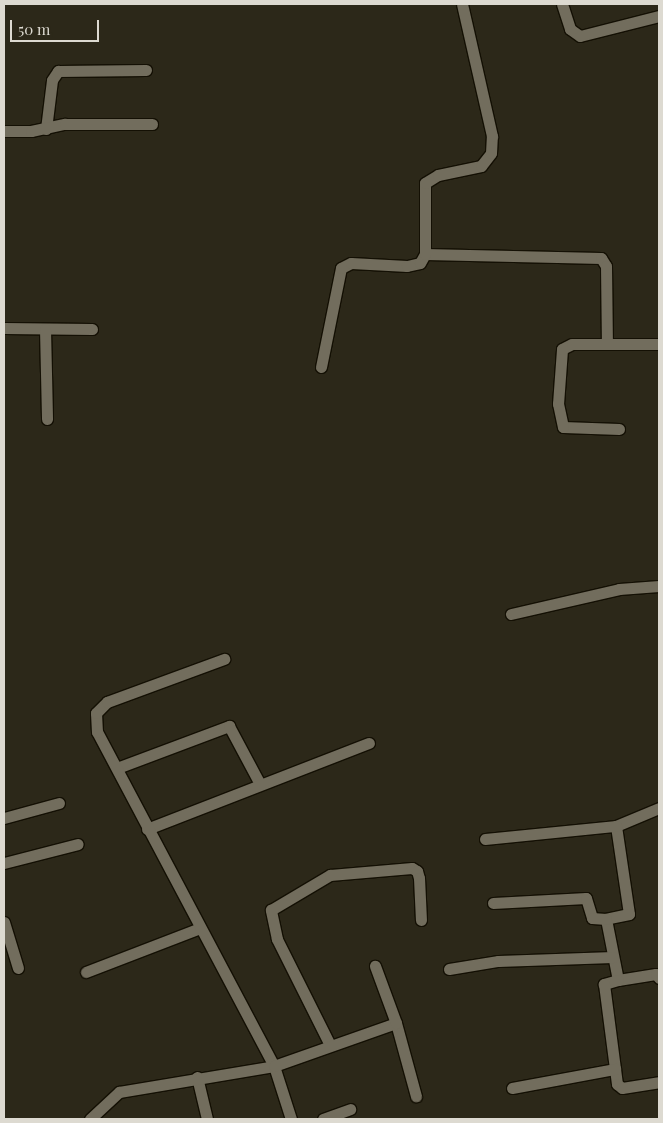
<!DOCTYPE html>
<html>
<head>
<meta charset="utf-8">
<style>
  body { margin:0 }
  #map { position:relative; width:663px; height:1123px; overflow:hidden; background:#2c2819; font-family:"Playfair Display",serif }
  div>[style] { position:absolute }
  .roads { filter:drop-shadow(1px 0 #141004) drop-shadow(-1px 0 #141004) drop-shadow(0 1px #141004) drop-shadow(0 -1px #141004) }
  .street>* { height:11px; margin:-5.5px; padding:0 5.5px; transform-origin:5.5px; border-radius:5.5px; background:#726d5d }
  span { translate:-50% -50%; white-space:nowrap; text-align:center; line-height:1.15; -webkit-text-stroke:4.5px #2c2819; paint-order:stroke }
  .frame { position:absolute; inset:0; border:5px solid #dddad1; pointer-events:none }
  .scale { position:absolute; left:10px; top:20px; width:89px; height:22px; box-sizing:border-box; border:2px solid #dddad1; border-top:0; padding-left:6px; font-size:15px; line-height:18px; white-space:nowrap; color:#dddad1; -webkit-text-stroke:4px #2c2819; paint-order:stroke }
</style>
</head>
<body>
<div id="map">
  <div class="roads">
    <div class="street">
      <i style="left:562px;top:4px;width:26px;rotate:72deg"></i>
      <i style="left:570px;top:29px;width:12px;rotate:35deg"></i>
      <i style="left:580px;top:36px;width:81px;rotate:-14.2deg"></i>
      <i style="left:46px;top:129px;width:49px;rotate:-83deg"></i>
      <i style="left:52px;top:80px;width:11px;rotate:-56deg"></i>
      <i style="left:58px;top:71px;width:88px;rotate:-0.7deg"></i>
      <i style="left:4px;top:131px;width:27px"></i>
      <i style="left:31px;top:131px;width:35px;rotate:-12deg"></i>
      <i style="left:65px;top:124px;width:87px"></i>
      <i style="left:425px;top:254px;width:176px;rotate:1.3deg"></i>
      <i style="left:601px;top:258px;width:9px;rotate:58deg"></i>
      <i style="left:606px;top:266px;width:78px;rotate:89.3deg"></i>
      <i style="left:4px;top:328px;width:88px;rotate:0.7deg"></i>
      <i style="left:45px;top:329px;width:90px;rotate:88.7deg"></i>
      <i style="left:321px;top:367px;width:101px;rotate:-78.6deg"></i>
      <i style="left:341px;top:268px;width:11px;rotate:-27deg"></i>
      <i style="left:351px;top:263px;width:56px;rotate:3.1deg"></i>
      <i style="left:407px;top:266px;width:13px;rotate:-13deg"></i>
      <i style="left:420px;top:263px;width:10px;rotate:-61deg"></i>
      <i style="left:425px;top:254px;width:71px;rotate:-90deg"></i>
      <i style="left:425px;top:183px;width:15px;rotate:-32deg"></i>
      <i style="left:438px;top:175px;width:44px;rotate:-11.8deg"></i>
      <i style="left:481px;top:166px;width:16px;rotate:-52deg"></i>
      <i style="left:491px;top:153px;width:17px;rotate:-87deg"></i>
      <i style="left:492px;top:136px;width:135px;rotate:-102.8deg"></i>
      <i style="left:619px;top:429px;width:56px;rotate:-178deg"></i>
      <i style="left:563px;top:427px;width:24px;rotate:-102deg"></i>
      <i style="left:558px;top:404px;width:55px;rotate:-85.8deg"></i>
      <i style="left:562px;top:349px;width:11px;rotate:-27deg"></i>
      <i style="left:572px;top:344px;width:87px"></i>
      <i style="left:511px;top:614px;width:111px;rotate:-13deg"></i>
      <i style="left:619px;top:589px;width:40px;rotate:-4.3deg"></i>
      <i style="left:117px;top:768px;width:120px;rotate:-20.6deg"></i>
      <i style="left:229px;top:726px;width:66px;rotate:61.9deg"></i>
      <i style="left:659px;top:808px;width:47px;rotate:157.3deg"></i>
      <i style="left:616px;top:826px;width:89px;rotate:81.6deg"></i>
      <i style="left:629px;top:914px;width:24px;rotate:168deg"></i>
      <i style="left:606px;top:919px;width:62px;rotate:78.9deg"></i>
      <i style="left:618px;top:980px;width:38px;rotate:-9deg"></i>
      <i style="left:656px;top:974px;width:5px;rotate:53deg"></i>
      <i style="left:4px;top:818px;width:57px;rotate:-15.3deg"></i>
      <i style="left:147px;top:829px;width:238px;rotate:-21.2deg"></i>
      <i style="left:485px;top:839px;width:132px;rotate:-5.7deg"></i>
      <i style="left:4px;top:863px;width:76px;rotate:-14.4deg"></i>
      <i style="left:493px;top:903px;width:93px;rotate:-3.1deg"></i>
      <i style="left:586px;top:898px;width:21px;rotate:73deg"></i>
      <i style="left:592px;top:918px;width:14px;rotate:4deg"></i>
      <i style="left:4px;top:922px;width:48px;rotate:73.1deg"></i>
      <i style="left:449px;top:969px;width:50px;rotate:-9.3deg"></i>
      <i style="left:498px;top:961px;width:115px;rotate:-2deg"></i>
      <i style="left:86px;top:972px;width:122px;rotate:-21.1deg"></i>
      <i style="left:618px;top:980px;width:15px;rotate:164deg"></i>
      <i style="left:604px;top:984px;width:101px;rotate:82.6deg"></i>
      <i style="left:617px;top:1084px;width:6px;rotate:39deg"></i>
      <i style="left:622px;top:1088px;width:37px;rotate:-9deg"></i>
      <i style="left:396px;top:1023px;width:76px;rotate:74.7deg"></i>
      <i style="left:330px;top:1045px;width:119px;rotate:-116.6deg"></i>
      <i style="left:277px;top:939px;width:30px;rotate:-102deg"></i>
      <i style="left:271px;top:910px;width:69px;rotate:-30.7deg"></i>
      <i style="left:330px;top:875px;width:82px;rotate:-4.9deg"></i>
      <i style="left:412px;top:868px;width:6px;rotate:31deg"></i>
      <i style="left:417px;top:871px;width:7px;rotate:74deg"></i>
      <i style="left:419px;top:878px;width:42px;rotate:87.3deg"></i>
      <i style="left:197px;top:1077px;width:43px;rotate:76.6deg"></i>
      <i style="left:512px;top:1088px;width:105px;rotate:-10.5deg"></i>
      <i style="left:90px;top:1119px;width:40px;rotate:-43deg"></i>
      <i style="left:119px;top:1092px;width:157px;rotate:-9.5deg"></i>
      <i style="left:274px;top:1066px;width:378px;rotate:-117.9deg"></i>
      <i style="left:97px;top:732px;width:19px;rotate:-93deg"></i>
      <i style="left:96px;top:713px;width:16px;rotate:-45deg"></i>
      <i style="left:107px;top:702px;width:125px;rotate:-20.2deg"></i>
      <i style="left:291px;top:1119px;width:56px;rotate:-107.8deg"></i>
      <i style="left:274px;top:1066px;width:129px;rotate:-19.4deg"></i>
      <i style="left:396px;top:1023px;width:61px;rotate:-110.2deg"></i>
      <i style="left:323px;top:1119px;width:29px;rotate:-20deg"></i>
    </div>
  </div>
  <div class="frame"></div>
  <div class="scale">50 m</div>
</div>
</body>
</html>
